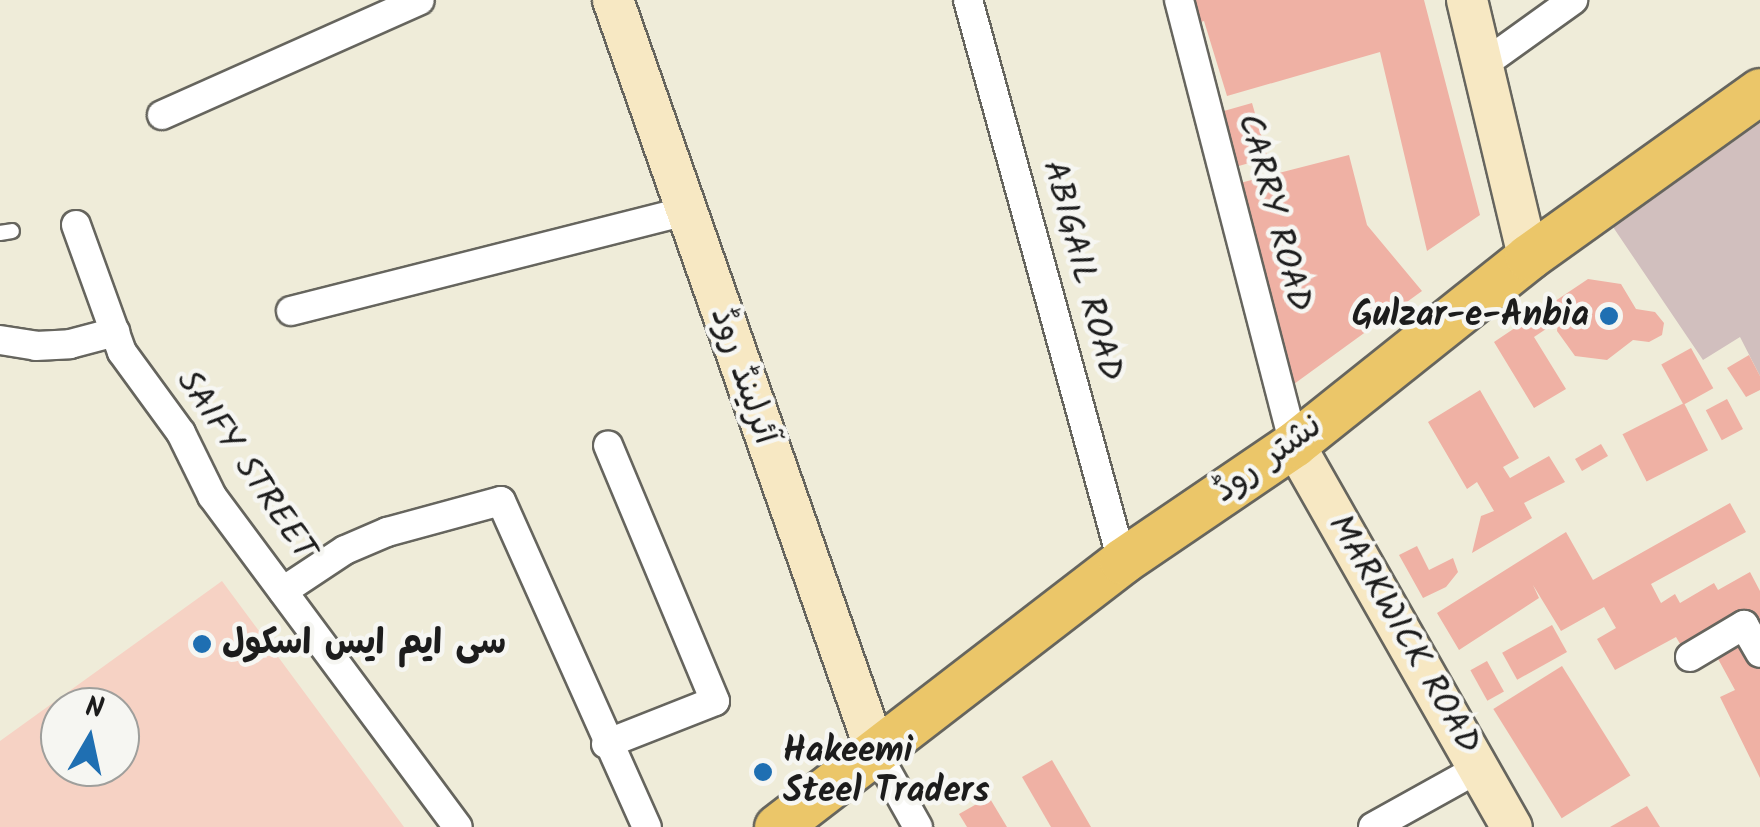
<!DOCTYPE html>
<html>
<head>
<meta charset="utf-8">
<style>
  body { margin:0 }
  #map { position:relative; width:1760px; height:827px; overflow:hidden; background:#efecd9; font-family:Kalam,"Playpen Sans Arabic",sans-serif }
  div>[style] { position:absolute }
  .built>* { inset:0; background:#f6d2c4 }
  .industrial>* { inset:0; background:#d1bfbe }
  .building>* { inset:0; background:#efb1a4; transform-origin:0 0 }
  .roads { filter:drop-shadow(2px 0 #66655e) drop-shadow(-2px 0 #66655e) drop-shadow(0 2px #66655e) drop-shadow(0 -2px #66655e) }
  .lane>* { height:14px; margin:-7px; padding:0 7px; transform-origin:7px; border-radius:7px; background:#fff }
  .street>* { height:28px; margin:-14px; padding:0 14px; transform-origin:14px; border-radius:14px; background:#fff }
  .secondary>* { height:40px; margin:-20px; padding:0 20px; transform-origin:20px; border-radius:20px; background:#f7e8c3 }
  .primary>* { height:45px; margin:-22.5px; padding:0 22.5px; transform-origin:22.5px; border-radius:22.5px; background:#ebc669 }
  .dots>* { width:28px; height:28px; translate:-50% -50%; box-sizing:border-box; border:5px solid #f6f6f2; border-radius:50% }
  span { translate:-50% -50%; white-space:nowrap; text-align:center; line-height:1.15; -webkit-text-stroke:9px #f6f6f2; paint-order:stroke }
  .street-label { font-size:35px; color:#1c1c1c }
  .poi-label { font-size:35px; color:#1c1c1c; font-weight:700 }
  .right { translate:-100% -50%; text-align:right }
  .left { translate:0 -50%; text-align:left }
  .north { position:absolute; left:40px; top:687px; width:100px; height:100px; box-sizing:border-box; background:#f6f6f2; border:2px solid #9f9f9c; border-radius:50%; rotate:9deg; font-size:28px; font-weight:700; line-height:40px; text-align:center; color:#1c1c1c }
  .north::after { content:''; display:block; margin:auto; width:35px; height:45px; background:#1f6fb2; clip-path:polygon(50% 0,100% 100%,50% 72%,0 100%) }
</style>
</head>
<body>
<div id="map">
  <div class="built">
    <i style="clip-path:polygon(evenodd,222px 581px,404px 827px,0 827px,0 741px,222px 581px,120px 707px,120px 767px,60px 767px,60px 707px,120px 707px)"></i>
  </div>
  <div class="industrial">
    <i style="clip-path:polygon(1760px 123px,1760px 376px,1740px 337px,1703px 360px,1613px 227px)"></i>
  </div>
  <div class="building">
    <i style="clip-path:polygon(1191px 0,1424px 0,1480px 215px,1427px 251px,1380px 52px,1227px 96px,1204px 21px,1197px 23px)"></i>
    <i style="left:1252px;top:103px;width:57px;height:32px;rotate:74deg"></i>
    <i style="clip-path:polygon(1349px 155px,1367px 225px,1422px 291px,1294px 384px,1240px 183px)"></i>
    <i style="clip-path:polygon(1588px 279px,1621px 284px,1636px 309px,1655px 312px,1664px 323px,1662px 335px,1649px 342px,1633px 340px,1607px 360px,1575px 356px,1557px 331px,1558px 321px,1534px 337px,1566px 389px,1534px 408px,1494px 342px)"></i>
    <i style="left:1691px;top:348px;width:46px;height:34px;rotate:61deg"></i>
    <i style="clip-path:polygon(1749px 355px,1760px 376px,1760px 390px,1746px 397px,1727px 368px)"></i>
    <i style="clip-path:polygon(1480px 390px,1519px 458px,1503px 467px,1510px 478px,1549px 456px,1565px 482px,1524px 503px,1532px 518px,1472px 553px,1481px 516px,1494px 511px,1477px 482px,1467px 489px,1428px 422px)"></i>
    <i style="left:1727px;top:399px;width:34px;height:24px;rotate:62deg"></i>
    <i style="left:1684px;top:403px;width:53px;height:69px;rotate:63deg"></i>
    <i style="left:1601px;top:444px;width:14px;height:30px;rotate:60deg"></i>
    <i style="clip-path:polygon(1730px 503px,1746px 532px,1651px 584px,1661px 603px,1675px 594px,1680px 603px,1714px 583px,1718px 590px,1750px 572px,1760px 591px,1760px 646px,1745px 620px,1686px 654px,1676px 637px,1615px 670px,1597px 639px,1616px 628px,1604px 607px,1561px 631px,1533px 585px,1539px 598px,1459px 650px,1437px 613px,1566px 532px,1593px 580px)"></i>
    <i style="clip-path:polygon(1417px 546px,1429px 570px,1453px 558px,1458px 572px,1446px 587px,1423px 598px,1399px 555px)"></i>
    <i style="left:1552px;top:625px;width:31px;height:57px;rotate:61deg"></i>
    <i style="clip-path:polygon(1742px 629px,1760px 662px,1760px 778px,1720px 697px,1735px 690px,1711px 646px)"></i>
    <i style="left:1487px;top:661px;width:35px;height:19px;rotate:61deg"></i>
    <i style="left:1562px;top:666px;width:129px;height:81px;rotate:58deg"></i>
    <i style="clip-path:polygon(1052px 760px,1091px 827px,1051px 827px,1022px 777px)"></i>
    <i style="clip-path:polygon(989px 797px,1007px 827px,967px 827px,959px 814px)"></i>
    <i style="clip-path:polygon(1647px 806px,1660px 827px,1610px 827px)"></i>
  </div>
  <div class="roads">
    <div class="lane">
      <i style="left:0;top:233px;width:12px;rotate:-9deg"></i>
    </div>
    <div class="street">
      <i style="left:968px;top:0;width:582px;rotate:74.65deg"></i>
      <i style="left:1179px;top:0;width:459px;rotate:75.5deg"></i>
      <i style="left:1484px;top:64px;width:110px;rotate:-35.7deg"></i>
      <i style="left:162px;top:115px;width:282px;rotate:-24deg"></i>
      <i style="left:76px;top:225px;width:135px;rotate:70.1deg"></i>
      <i style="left:122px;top:352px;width:100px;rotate:53.9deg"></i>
      <i style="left:181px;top:433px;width:70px;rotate:63.8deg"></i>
      <i style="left:212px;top:496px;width:412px;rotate:53.4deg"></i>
      <i style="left:291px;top:311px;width:407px;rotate:-14.2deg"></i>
      <i style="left:0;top:340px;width:36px;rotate:9deg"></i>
      <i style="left:36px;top:346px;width:34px;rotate:-3deg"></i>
      <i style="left:70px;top:344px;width:47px;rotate:-14.9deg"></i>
      <i style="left:283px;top:591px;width:74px;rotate:-33.5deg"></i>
      <i style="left:345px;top:550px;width:46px;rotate:-23.2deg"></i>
      <i style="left:387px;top:532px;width:118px;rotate:-15.2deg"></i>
      <i style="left:501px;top:501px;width:357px;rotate:65.9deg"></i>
      <i style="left:1690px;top:657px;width:63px;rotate:-30.7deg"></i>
      <i style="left:1744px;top:625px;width:32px;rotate:60deg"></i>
      <i style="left:606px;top:744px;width:117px;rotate:-21.5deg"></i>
      <i style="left:715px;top:701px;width:277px;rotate:-112.7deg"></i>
      <i style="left:876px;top:752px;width:86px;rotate:60.8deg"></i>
      <i style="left:1373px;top:827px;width:121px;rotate:-29.1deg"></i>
    </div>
    <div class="secondary">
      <i style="left:613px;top:0;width:797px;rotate:70.72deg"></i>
      <i style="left:1467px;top:0;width:264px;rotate:76.6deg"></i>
      <i style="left:1294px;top:444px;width:441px;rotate:60.4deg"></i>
    </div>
    <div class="primary">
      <i style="left:777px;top:827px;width:436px;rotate:-37.6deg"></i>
      <i style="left:1122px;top:561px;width:208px;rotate:-34.2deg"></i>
      <i style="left:1294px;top:444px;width:300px;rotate:-38.6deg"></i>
      <i style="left:1528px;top:257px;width:285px;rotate:-35.6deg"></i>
    </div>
  </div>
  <div class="dots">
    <i style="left:1609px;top:316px;background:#1f6fb2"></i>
    <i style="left:202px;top:644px;background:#1f6fb2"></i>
    <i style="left:763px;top:772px;background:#1f6fb2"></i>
  </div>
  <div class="street-label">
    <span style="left:1273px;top:213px;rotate:75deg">CARRY ROAD</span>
    <span style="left:1081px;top:271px;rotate:75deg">ABIGAIL ROAD</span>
    <span style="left:743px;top:376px;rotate:71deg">آئرلینڈ روڈ</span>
    <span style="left:1268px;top:459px;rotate:-36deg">نشتر روڈ</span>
    <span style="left:245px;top:466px;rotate:56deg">SAIFY STREET</span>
    <span style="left:1403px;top:635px;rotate:60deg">MARKWICK ROAD</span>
  </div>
  <div class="poi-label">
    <span class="right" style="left:1589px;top:316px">Gulzar-e-Anbia</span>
    <span class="left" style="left:222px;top:644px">سی ایم ایس اسکول</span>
    <span class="left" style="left:783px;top:772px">Hakeemi<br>Steel Traders</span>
  </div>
  <div class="north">N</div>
</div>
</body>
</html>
